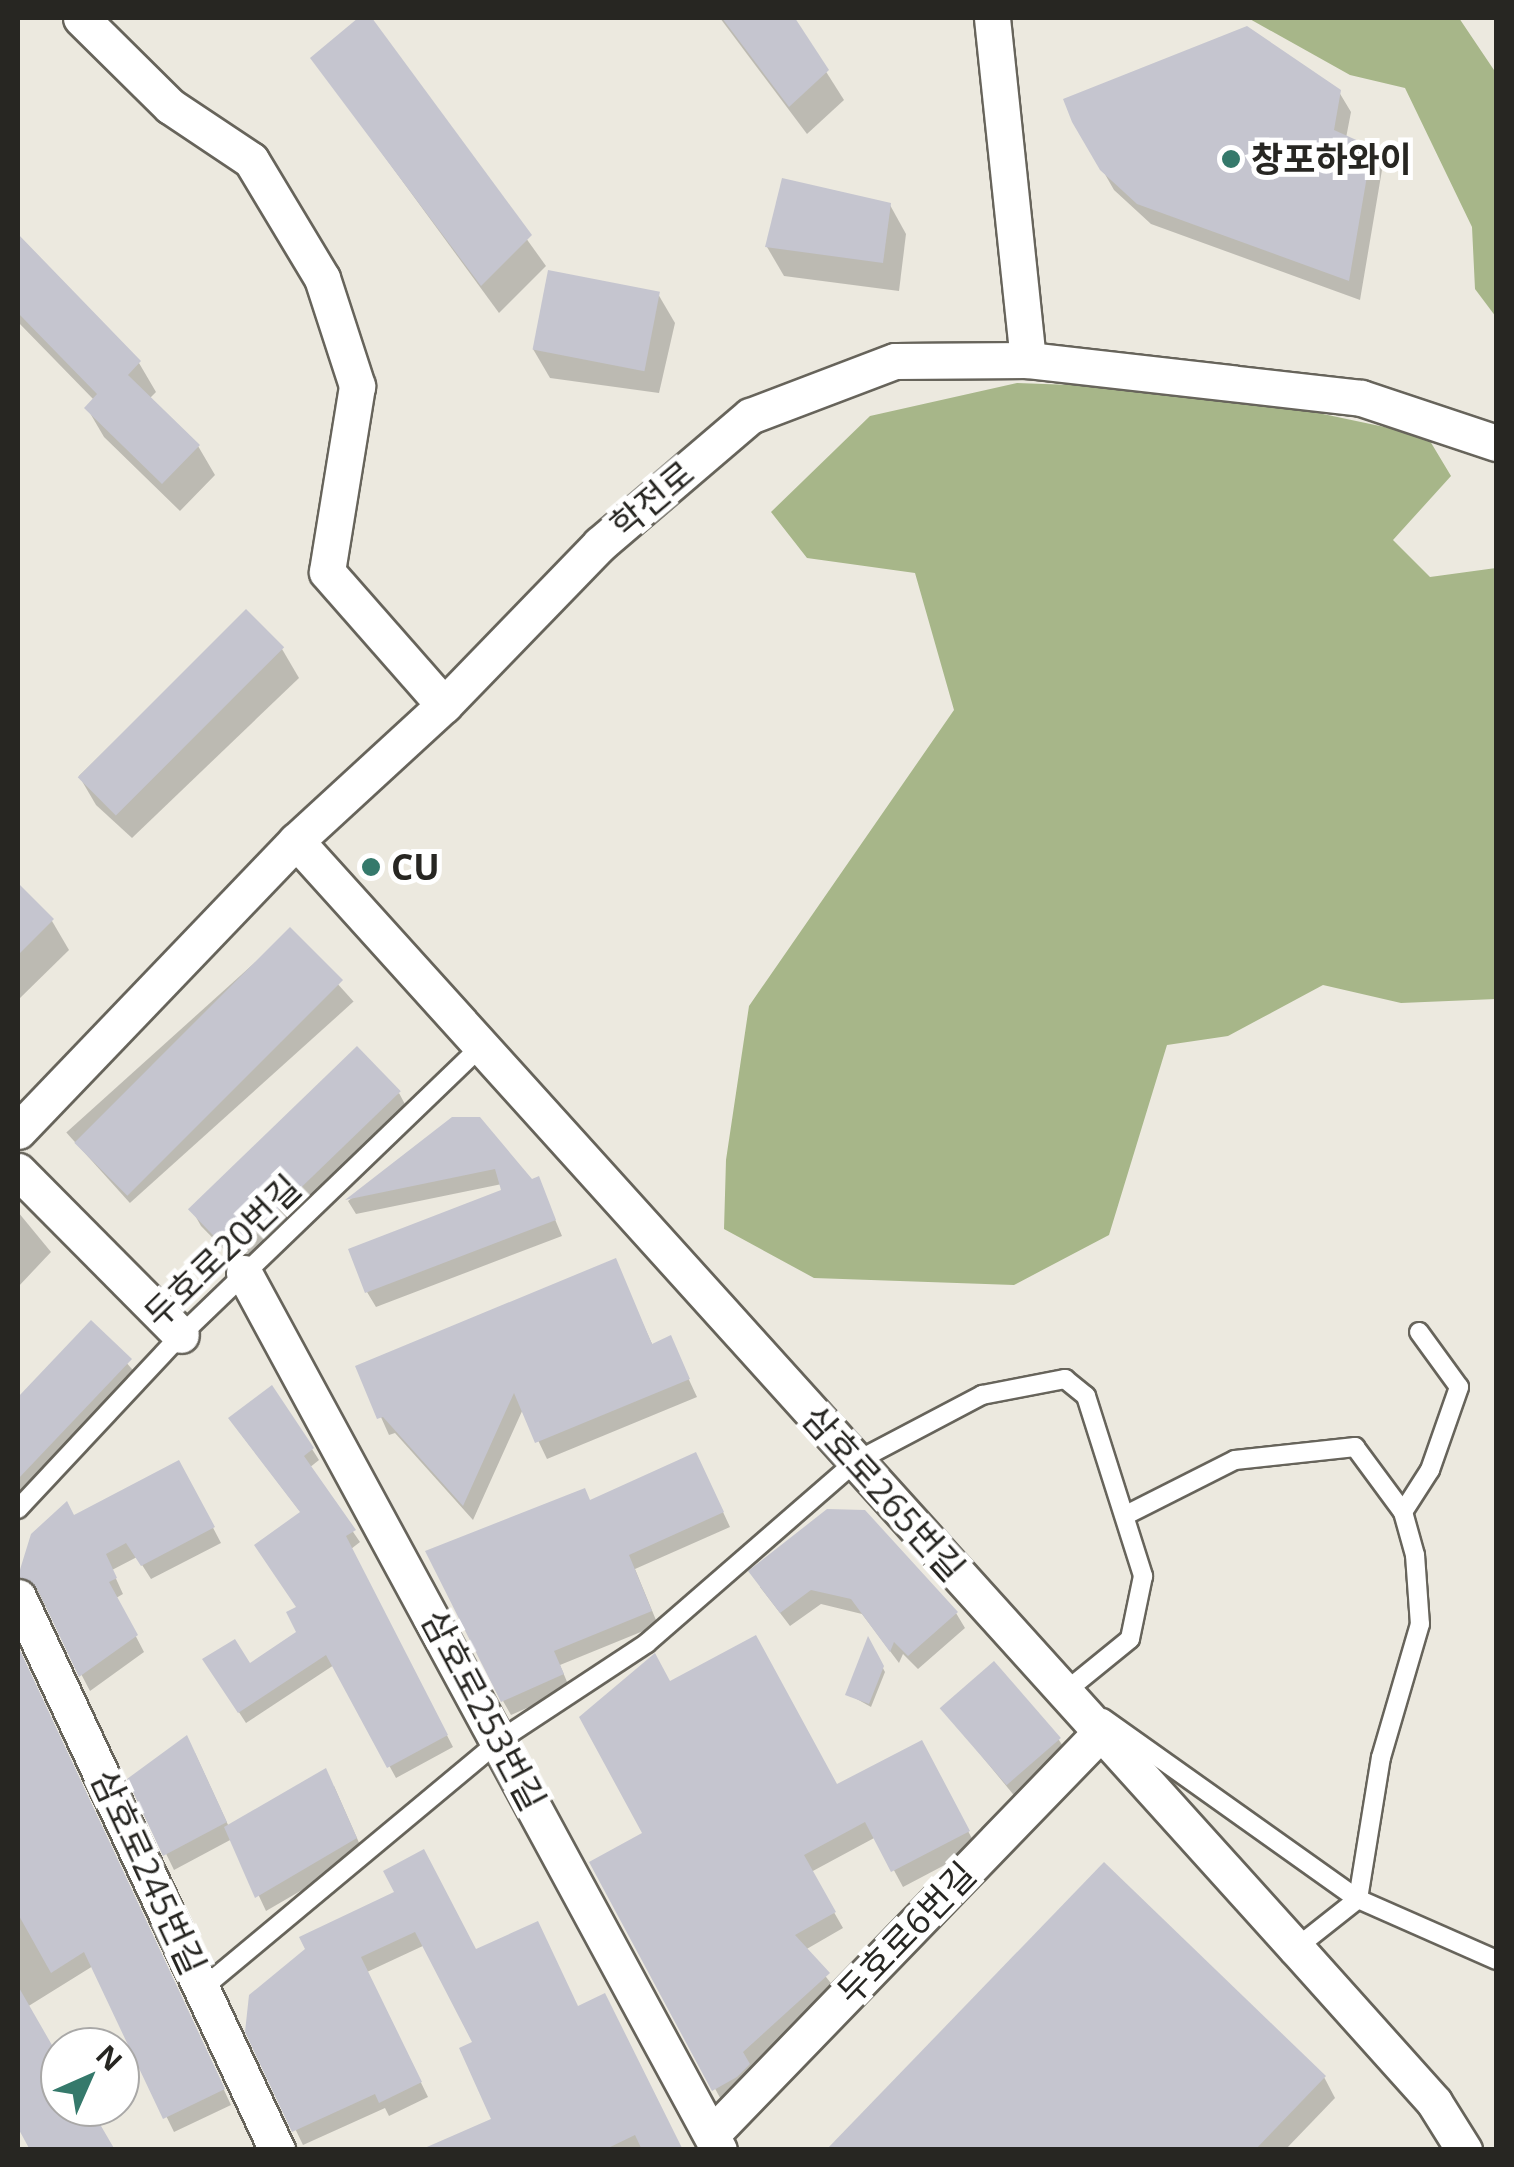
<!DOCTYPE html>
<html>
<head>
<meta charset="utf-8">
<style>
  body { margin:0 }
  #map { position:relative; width:1514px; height:2167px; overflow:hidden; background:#ece9df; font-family:"Open Sans","Noto Sans KR",sans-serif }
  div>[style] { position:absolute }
  .forest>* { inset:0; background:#a7b689 }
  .shadow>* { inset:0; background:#0003; transform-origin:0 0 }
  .building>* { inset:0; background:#c5c5cf; transform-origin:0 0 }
  .roads { filter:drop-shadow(2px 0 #67645b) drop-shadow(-2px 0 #67645b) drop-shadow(0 2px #67645b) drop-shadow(0 -2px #67645b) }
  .lane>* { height:18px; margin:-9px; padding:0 9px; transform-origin:9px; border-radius:9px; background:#fff }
  .street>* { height:35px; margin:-17.5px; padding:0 17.5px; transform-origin:17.5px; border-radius:17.5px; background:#fff }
  .dots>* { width:28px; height:28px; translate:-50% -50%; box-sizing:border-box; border:5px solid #fff; border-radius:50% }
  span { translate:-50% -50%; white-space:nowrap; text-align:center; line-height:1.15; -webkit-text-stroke:10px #fff; paint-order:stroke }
  .poi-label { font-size:35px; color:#272622; font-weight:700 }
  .left { translate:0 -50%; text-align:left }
  .street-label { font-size:35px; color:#272622 }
  .frame { position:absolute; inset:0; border:20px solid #272622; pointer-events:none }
  .north { position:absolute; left:40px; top:2027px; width:100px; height:100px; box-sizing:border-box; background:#fff; border:2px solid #a9a8a7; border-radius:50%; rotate:45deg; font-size:28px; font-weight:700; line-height:40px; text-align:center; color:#272622 }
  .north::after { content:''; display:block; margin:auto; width:35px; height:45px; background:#35796b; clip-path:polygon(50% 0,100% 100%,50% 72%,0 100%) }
</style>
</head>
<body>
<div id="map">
  <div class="forest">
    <i style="clip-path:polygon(1248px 18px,1459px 18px,1496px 73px,1496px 317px,1475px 289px,1472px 227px,1405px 88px,1350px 75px)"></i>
    <i style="clip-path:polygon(1017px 383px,1209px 390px,1427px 436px,1451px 476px,1393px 540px,1430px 577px,1496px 568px,1496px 999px,1401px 1003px,1323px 985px,1228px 1036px,1167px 1045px,1109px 1235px,1014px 1285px,814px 1278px,724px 1229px,726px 1160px,749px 1006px,954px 710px,915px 573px,807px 558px,771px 512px,870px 416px)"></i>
  </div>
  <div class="shadow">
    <i style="clip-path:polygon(362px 18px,368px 18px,546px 266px,499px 313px,313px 59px)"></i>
    <i style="clip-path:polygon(720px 18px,792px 18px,844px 100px,807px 134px)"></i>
    <i style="clip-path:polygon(1339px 92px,1351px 112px,1346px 138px,1370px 149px,1382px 170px,1360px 300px,1151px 224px,1114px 190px,1102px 169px)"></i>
    <i style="clip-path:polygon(890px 205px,906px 234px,899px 291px,784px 276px,767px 247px)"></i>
    <i style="clip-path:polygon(18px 238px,139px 363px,156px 392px,149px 399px,198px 446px,215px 475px,180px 511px,104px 437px,87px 408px,94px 400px,18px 322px)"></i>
    <i style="clip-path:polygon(658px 294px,675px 323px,659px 393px,550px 378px,533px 349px)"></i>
    <i style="clip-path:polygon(246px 612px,282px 649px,299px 678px,132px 838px,96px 805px,79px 776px)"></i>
    <i style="clip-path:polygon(18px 886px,52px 921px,69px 950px,18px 1000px)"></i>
    <i style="left:290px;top:931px;width:95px;height:301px;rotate:48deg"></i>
    <i style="clip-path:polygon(399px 1093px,407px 1108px,242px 1268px,201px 1226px,192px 1210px)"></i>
    <i style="clip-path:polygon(453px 1120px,531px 1182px,538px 1179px,562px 1236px,376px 1307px,367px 1292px,504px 1192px,502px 1184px,356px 1214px,348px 1201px)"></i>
    <i style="clip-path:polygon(18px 1212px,51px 1252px,18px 1287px)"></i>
    <i style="clip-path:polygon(615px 1262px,653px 1346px,670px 1339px,697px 1397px,547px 1459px,523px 1409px,473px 1520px,395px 1433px,389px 1435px,359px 1368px)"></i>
    <i style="clip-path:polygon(91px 1323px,140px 1378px,18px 1507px,18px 1400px)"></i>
    <i style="clip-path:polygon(238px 1430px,312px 1449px,319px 1460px,309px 1468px,360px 1542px,351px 1549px,453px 1747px,396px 1778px,334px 1665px,246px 1723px,212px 1671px,249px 1666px,299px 1633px,302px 1514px)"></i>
    <i style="clip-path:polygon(703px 1469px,730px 1527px,635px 1569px,658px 1625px,560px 1665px,570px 1689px,511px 1715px,503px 1701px,590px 1502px)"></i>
    <i style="clip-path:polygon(187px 1478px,221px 1543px,151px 1579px,137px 1557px,112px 1570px,123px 1594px,116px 1598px,144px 1652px,90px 1691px,24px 1565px,73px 1518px)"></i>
    <i style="clip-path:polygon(828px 1511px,956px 1613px,965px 1628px,918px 1669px,903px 1654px,899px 1663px,862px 1614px,821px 1604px,790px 1626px,760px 1587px)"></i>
    <i style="clip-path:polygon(869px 1642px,885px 1672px,871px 1707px,848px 1694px)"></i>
    <i style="clip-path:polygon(18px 1648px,231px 2105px,174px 2132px,93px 1966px,27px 2007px,60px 2074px,18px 2099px)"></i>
    <i style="clip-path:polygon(670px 1684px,837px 1787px,930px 1759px,977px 1848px,903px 1887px,876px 1837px,811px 1872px,843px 1928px,805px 1950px,837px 1991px,724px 2105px,592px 1863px,645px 1834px)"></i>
    <i style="clip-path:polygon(943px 1709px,1059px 1740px,1068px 1754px,1017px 1799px)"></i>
    <i style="clip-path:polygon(195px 1753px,229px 1827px,334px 1786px,364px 1854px,266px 1911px,232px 1839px,174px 1870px,130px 1780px)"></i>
    <i style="clip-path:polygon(397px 1893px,476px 1952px,578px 2009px,682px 2150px,426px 2150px,494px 2120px,476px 2043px,425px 1945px,367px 1972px,428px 2097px,389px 2116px,385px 2108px,303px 2145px,248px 2031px)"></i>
    <i style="clip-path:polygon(1324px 2077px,1335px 2098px,1285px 2150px,830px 2150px)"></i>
  </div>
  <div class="building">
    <i style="clip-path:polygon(358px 18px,372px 18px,532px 235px,481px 286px,310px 58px)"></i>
    <i style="clip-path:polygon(722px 18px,795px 18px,829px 70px,789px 107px)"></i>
    <i style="clip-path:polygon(1247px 26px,1341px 90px,1334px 130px,1372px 147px,1349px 281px,1137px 204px,1100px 170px,1072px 122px,1063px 99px)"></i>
    <i style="clip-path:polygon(782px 178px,891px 203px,883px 263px,765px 247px)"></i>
    <i style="clip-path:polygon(18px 234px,141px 361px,128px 375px,200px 445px,162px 484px,84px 408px,97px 394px,18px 313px)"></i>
    <i style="left:548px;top:270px;width:114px;height:81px;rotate:11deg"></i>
    <i style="left:246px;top:609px;width:54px;height:238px;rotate:45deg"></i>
    <i style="clip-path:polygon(18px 883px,54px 919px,18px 955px)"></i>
    <i style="left:290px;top:927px;width:75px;height:305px;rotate:45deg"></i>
    <i style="left:357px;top:1046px;width:63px;height:235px;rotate:46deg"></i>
    <i style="clip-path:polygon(452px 1117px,480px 1117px,532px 1179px,539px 1176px,556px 1220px,365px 1293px,348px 1249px,501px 1190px,495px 1169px,345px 1200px)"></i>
    <i style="clip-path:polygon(616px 1258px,652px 1344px,671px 1335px,690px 1379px,535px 1443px,514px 1393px,463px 1506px,383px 1417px,377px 1419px,355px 1366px)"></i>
    <i style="clip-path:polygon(91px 1320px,132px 1359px,18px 1479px,18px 1397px)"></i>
    <i style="clip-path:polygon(272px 1385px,314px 1448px,304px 1456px,356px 1530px,346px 1536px,448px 1735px,387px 1768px,326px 1655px,238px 1713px,202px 1659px,235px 1639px,250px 1663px,296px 1632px,286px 1612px,296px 1607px,254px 1545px,300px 1512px,228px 1418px)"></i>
    <i style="clip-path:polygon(696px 1452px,724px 1512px,629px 1555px,652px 1611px,554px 1651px,564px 1674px,501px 1702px,425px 1551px,585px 1488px,590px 1500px)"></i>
    <i style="clip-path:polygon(179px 1460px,215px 1527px,141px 1566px,126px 1543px,106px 1554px,117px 1578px,109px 1582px,138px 1635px,79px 1677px,37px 1588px,18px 1576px,31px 1534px,67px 1501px,74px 1515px)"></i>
    <i style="clip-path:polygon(827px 1509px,865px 1510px,958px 1612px,908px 1656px,894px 1642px,890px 1652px,851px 1599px,811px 1590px,780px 1613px,748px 1571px)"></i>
    <i style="clip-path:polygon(756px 1635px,837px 1784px,922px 1740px,970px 1831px,891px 1872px,865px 1822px,804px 1855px,836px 1912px,795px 1935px,830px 1973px,743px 2052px,750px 2064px,737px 2077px,712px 2091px,589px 1862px,642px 1833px,579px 1717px,655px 1653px,670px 1681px)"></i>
    <i style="clip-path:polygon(868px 1636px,884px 1666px,869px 1704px,845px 1695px)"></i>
    <i style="clip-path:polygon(18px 1646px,225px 2089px,163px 2119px,84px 1952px,51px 1973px,18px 1914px)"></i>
    <i style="left:994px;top:1661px;width:102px;height:72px;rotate:49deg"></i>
    <i style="clip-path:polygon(187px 1735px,227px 1822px,163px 1856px,127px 1779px)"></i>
    <i style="clip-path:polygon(326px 1768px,357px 1838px,255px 1898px,224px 1827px)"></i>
    <i style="clip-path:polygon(424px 1849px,476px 1949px,538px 1921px,578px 2006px,605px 1993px,683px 2150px,642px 2150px,635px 2135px,604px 2150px,420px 2150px,491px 2119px,459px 2048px,472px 2042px,415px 1932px,361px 1957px,422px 2082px,379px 2103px,375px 2094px,292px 2132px,245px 2032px,249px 1995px,305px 1949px,299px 1937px,394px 1892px,383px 1871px)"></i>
    <i style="clip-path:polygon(1104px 1862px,1326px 2076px,1255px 2150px,826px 2150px)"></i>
    <i style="clip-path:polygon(18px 1986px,60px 2059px,60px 2107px,90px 2107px,115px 2150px,30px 2150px,18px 2128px)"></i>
  </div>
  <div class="roads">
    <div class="lane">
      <i style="left:18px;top:1509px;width:238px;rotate:-46.9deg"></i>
      <i style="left:181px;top:1335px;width:415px;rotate:-43.9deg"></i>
      <i style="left:1403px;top:1512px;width:50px;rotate:-57.3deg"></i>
      <i style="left:1430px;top:1470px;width:88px;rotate:-70.7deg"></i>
      <i style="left:1459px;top:1387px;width:68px;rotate:-126deg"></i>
      <i style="left:1126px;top:1515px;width:122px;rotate:-26.8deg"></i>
      <i style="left:1235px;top:1460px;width:121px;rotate:-6.2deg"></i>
      <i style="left:1355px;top:1447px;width:81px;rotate:53.6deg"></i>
      <i style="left:1403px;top:1512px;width:45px;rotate:74.4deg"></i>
      <i style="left:1415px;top:1555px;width:69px;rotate:85.9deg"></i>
      <i style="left:1420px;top:1624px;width:139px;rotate:106.3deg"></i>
      <i style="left:1381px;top:1757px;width:144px;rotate:99.2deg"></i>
      <i style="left:1358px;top:1899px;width:79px;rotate:141.7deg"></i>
      <i style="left:1103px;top:1718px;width:313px;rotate:35.4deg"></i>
      <i style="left:1358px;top:1899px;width:151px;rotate:23.8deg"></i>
      <i style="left:204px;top:1987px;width:386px;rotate:-39.8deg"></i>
      <i style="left:500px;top:1740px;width:176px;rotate:-33.4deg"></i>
      <i style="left:647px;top:1643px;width:276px;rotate:-41deg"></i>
      <i style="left:855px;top:1462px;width:144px;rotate:-27.8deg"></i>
      <i style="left:982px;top:1395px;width:85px;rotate:-10.9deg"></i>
      <i style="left:1065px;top:1379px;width:27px;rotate:39deg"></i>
      <i style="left:1086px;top:1396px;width:189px;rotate:72.4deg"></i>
      <i style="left:1143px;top:1576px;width:64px;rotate:101.7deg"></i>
      <i style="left:1130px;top:1639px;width:82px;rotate:140.9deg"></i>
    </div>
    <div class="street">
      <i style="left:81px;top:18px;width:125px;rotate:44.7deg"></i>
      <i style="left:170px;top:106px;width:97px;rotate:33.7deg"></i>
      <i style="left:251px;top:160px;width:138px;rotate:59deg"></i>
      <i style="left:322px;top:278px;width:114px;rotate:72deg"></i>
      <i style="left:357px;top:386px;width:188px;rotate:99.2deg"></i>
      <i style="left:327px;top:572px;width:177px;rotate:48.7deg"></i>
      <i style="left:992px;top:18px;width:344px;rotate:84deg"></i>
      <i style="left:296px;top:841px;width:1492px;rotate:47.91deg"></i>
      <i style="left:1296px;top:1948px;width:207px;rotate:48.1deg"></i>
      <i style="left:1434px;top:2102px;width:57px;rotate:58deg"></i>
      <i style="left:18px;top:1131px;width:402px;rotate:-46.2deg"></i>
      <i style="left:296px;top:841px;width:201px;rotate:-42.6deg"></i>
      <i style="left:444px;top:705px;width:224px;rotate:-45.9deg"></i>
      <i style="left:600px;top:544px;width:197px;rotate:-40.5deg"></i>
      <i style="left:750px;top:416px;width:155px;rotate:-20.8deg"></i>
      <i style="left:895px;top:361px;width:133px;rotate:-0.4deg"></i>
      <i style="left:1028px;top:360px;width:335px;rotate:6.5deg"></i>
      <i style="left:1361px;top:398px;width:142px;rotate:18.4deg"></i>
      <i style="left:18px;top:1171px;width:231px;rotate:45.2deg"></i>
      <i style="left:244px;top:1273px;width:997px;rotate:61.56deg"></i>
      <i style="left:18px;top:1597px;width:611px;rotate:64.9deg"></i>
      <i style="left:712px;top:2134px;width:558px;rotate:-45.94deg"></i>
    </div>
  </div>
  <div class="dots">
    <i style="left:1231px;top:159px;background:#35796b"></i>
    <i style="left:371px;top:867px;background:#35796b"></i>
  </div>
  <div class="poi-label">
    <span class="left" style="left:1251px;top:159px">창포하와이</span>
    <span class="left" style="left:391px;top:867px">CU</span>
  </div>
  <div class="street-label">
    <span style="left:652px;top:499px;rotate:-40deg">학전로</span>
    <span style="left:222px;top:1251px;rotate:-44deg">두호로20번길</span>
    <span style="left:884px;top:1493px;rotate:48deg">삼호로265번길</span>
    <span style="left:484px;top:1710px;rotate:62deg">삼호로253번길</span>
    <span style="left:149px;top:1872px;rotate:65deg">삼호로245번길</span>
    <span style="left:906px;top:1933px;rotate:-46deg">두호로6번길</span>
  </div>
  <div class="frame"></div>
  <div class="north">N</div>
</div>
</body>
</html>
